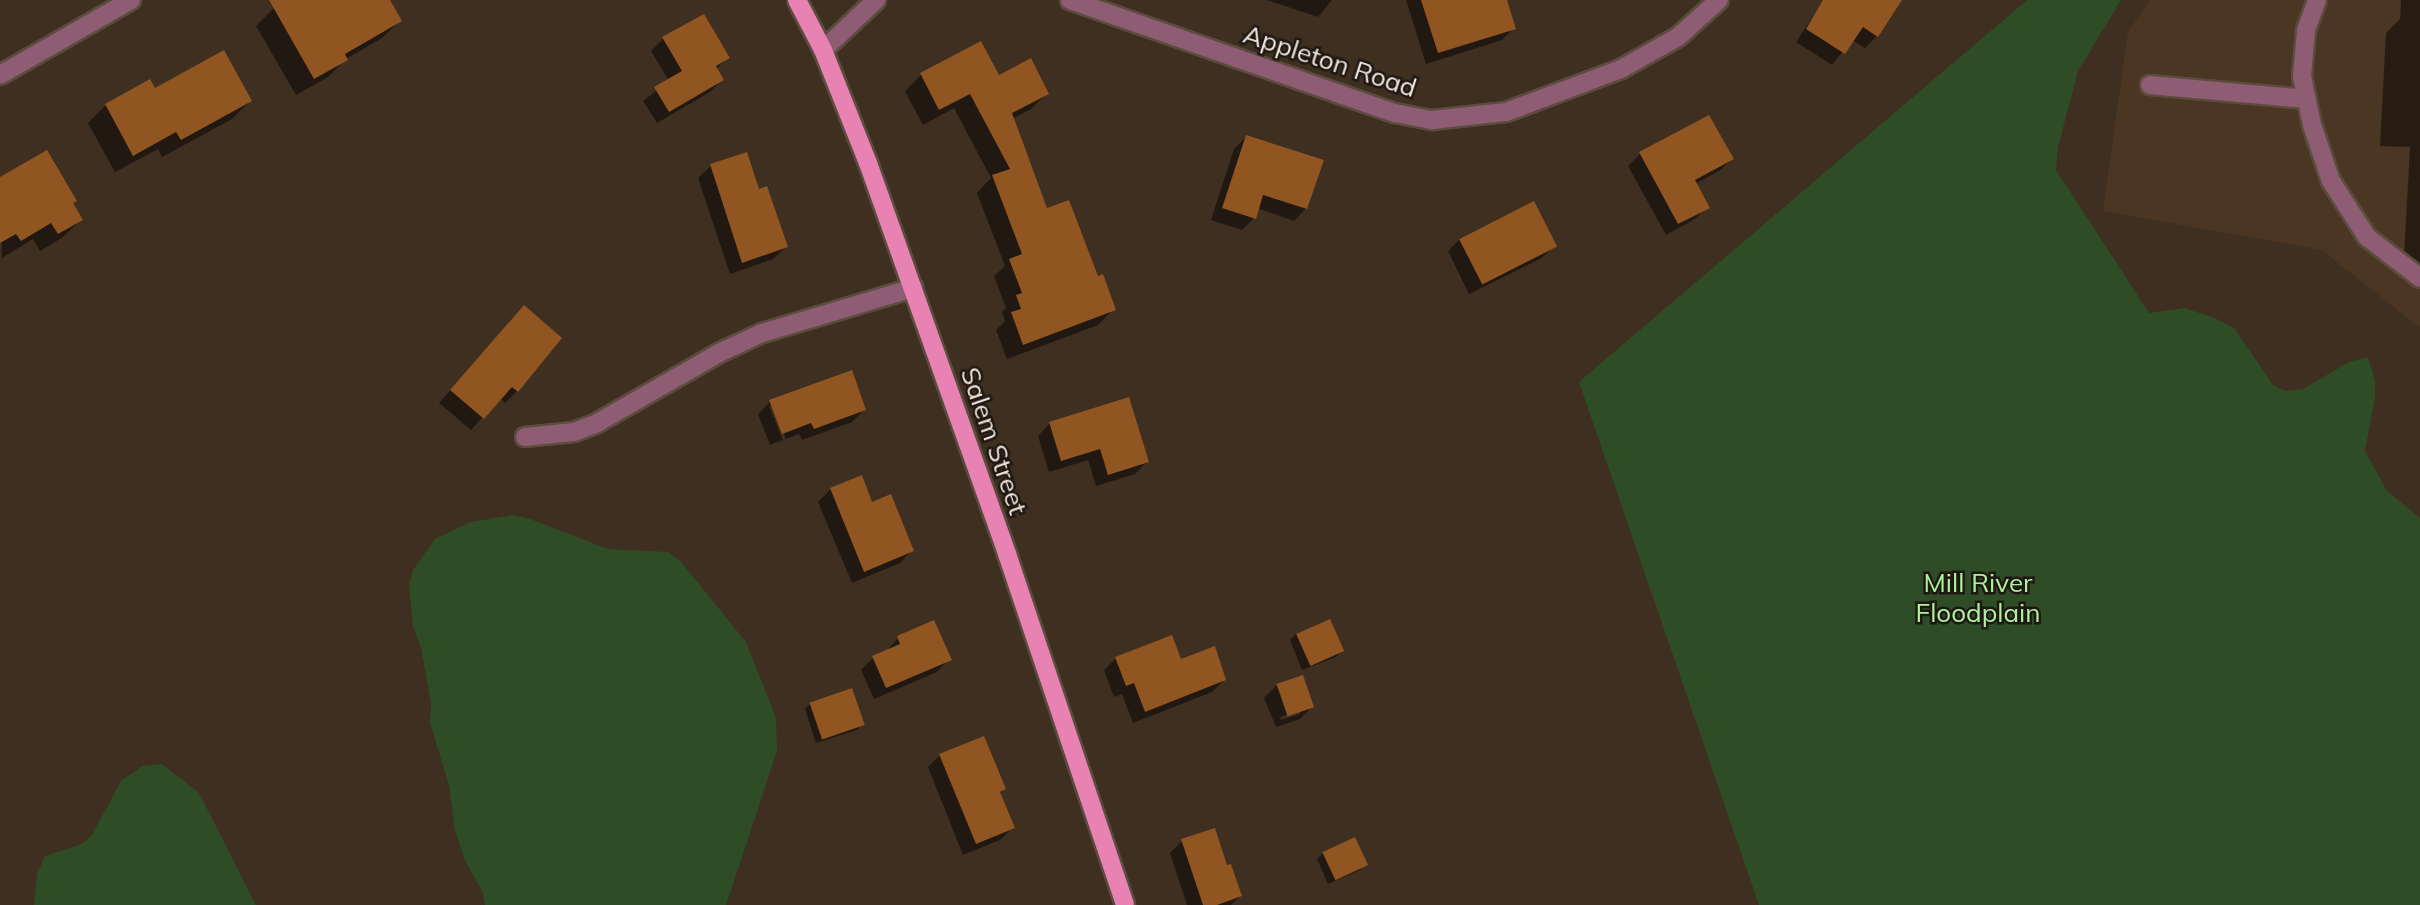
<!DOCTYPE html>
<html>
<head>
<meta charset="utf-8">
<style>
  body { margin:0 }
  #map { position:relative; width:2420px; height:905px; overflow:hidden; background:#3e2f20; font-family:Mulish,sans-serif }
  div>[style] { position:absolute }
  .built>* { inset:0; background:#4b3623 }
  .green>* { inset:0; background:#2e4d27 }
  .shadow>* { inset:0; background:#0007 }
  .building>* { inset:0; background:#905521; transform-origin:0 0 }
  .roads { filter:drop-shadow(2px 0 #5b4c3e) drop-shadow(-2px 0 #5b4c3e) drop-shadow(0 2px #5b4c3e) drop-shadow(0 -2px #5b4c3e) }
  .minor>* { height:18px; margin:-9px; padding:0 9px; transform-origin:9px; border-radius:9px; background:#8e5c73 }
  .major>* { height:18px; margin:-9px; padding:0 9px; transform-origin:9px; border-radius:9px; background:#e882b3 }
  span { translate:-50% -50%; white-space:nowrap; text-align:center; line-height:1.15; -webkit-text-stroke:5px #1f1812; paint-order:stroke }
  .street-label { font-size:26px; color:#f2e7de }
  .park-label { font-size:26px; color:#acf19c }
</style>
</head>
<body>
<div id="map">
  <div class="built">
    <i style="clip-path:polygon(2150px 0,2420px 0,2420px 328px,2322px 250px,2103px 211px,2128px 32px)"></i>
  </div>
  <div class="green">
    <i style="clip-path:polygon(2027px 0,2121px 0,2078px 71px,2058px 147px,2056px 170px,2149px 313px,2184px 308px,2215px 318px,2234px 328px,2273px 385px,2285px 391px,2303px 389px,2349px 362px,2368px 357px,2375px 380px,2375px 397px,2365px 451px,2387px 491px,2420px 518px,2420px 905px,1759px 905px,1579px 382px)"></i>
    <i style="clip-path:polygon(513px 515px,530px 519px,608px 549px,668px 552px,681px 562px,746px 642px,776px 718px,777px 751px,726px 905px,485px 905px,483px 893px,465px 860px,455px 831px,449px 785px,430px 723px,431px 702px,421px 648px,413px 627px,409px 585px,413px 570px,435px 539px,471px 522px)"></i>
    <i style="clip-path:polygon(162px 764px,199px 793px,256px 905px,34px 905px,37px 874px,45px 856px,82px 844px,92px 835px,121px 781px,143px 766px)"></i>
  </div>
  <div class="shadow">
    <i style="clip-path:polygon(288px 0,388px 0,400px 21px,382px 38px,346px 59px,328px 77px,296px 95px,256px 26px,274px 8px)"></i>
    <i style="clip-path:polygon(1267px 0,1332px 0,1318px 17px)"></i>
    <i style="clip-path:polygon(1406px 0,1505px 0,1514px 28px,1502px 40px,1426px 64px)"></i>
    <i style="clip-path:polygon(1824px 0,1900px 0,1877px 36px,1865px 48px,1852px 40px,1832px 65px,1796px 42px)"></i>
    <i style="clip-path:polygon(2401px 0,2420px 0,2420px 275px,2403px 274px,2410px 147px,2380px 146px,2386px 33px,2400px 19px)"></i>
    <i style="clip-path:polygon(663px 39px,728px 58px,716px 69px,722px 80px,710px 92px,657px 123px,643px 101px,669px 81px,651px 51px)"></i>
    <i style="clip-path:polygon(980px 44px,998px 78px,1047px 93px,1031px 109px,1012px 119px,1046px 210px,1097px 278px,1114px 309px,1098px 325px,1007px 359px,996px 330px,1005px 321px,1002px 312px,1006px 308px,994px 276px,1005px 266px,977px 193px,991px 178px,954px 108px,923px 125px,905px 91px,921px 75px)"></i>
    <i style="clip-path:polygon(154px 90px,250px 101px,232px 119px,162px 157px,158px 149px,115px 172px,88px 123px,106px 105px)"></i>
    <i style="clip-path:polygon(1246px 137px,1306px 208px,1294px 221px,1257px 208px,1254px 218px,1242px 230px,1211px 220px,1234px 149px)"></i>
    <i style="clip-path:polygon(1640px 154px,1732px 159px,1719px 171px,1695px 184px,1707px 207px,1695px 219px,1666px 235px,1628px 166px)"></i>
    <i style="clip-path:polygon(711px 166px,758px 191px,786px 247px,773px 259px,730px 274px,698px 178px)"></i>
    <i style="clip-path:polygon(0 179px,71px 204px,81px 220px,63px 237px,40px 251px,33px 239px,2px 258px)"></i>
    <i style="clip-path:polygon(1460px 239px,1555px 245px,1542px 258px,1469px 294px,1448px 251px)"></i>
    <i style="clip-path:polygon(512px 320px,517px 391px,505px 403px,500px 398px,471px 430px,439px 403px)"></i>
    <i style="clip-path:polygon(770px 402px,864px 410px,852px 422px,802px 440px,799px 434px,786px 439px,773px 406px,769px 406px,783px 440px,770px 445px,758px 414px)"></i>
    <i style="clip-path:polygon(1050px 423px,1147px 462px,1135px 474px,1096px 486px,1088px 460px,1049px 472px,1038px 436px)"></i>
    <i style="clip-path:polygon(831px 489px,872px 504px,912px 550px,900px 563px,852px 583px,818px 502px)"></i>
    <i style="clip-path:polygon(933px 622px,949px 659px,937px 672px,874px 699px,861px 670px,873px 658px,886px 652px,898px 638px)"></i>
    <i style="clip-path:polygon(1296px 634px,1342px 651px,1336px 657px,1302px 670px,1290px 640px)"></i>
    <i style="clip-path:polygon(1116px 658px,1180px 661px,1224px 680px,1212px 692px,1133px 723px,1122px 694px,1114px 697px,1104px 670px)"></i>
    <i style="clip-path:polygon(evenodd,1302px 678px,1312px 707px,1300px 719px,1276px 727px,1264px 698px,1276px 686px,1302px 678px,1300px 710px,1300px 714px,1281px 720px,1280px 717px,1300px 710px)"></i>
    <i style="clip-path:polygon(810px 704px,863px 724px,857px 730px,816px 743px,805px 709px)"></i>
    <i style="clip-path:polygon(940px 755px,1004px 789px,999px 794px,1012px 828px,1000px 840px,963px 855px,928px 767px)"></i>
    <i style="clip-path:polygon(1182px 841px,1226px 868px,1240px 896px,1231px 905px,1187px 905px,1170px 853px)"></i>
    <i style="clip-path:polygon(1323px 853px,1365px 865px,1360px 870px,1328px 884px,1317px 859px)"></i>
  </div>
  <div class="building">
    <i style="clip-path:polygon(269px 0,390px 0,402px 21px,345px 54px,348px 60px,314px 79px)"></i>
    <i style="clip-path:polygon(1421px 0,1507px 0,1516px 29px,1438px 53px)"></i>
    <i style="clip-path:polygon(1823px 0,1902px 0,1878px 37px,1863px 27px,1845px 54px,1806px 29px)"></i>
    <i style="clip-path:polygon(704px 14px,730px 58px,716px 66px,724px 80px,669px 112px,654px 87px,682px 71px,662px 37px)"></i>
    <i style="clip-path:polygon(981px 41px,999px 75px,1031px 58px,1049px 94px,1012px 113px,1047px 208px,1069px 200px,1098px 276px,1103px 274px,1116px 310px,1023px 345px,1011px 312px,1021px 309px,1016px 295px,1022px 293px,1009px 259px,1022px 254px,992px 175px,1010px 169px,970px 94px,939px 110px,920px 73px)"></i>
    <i style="clip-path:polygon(224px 50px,252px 101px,181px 140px,176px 132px,133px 156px,105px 104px,150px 79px,155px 88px)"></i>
    <i style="clip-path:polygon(1709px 115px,1734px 159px,1695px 180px,1710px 208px,1678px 224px,1639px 152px)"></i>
    <i style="clip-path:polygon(1246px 135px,1324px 160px,1307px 209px,1263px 195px,1256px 219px,1222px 208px)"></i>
    <i style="clip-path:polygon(47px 150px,77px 201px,73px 203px,83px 220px,58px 234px,51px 223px,21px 241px,16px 234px,0 243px,0 177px)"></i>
    <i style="clip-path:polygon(747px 152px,759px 189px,767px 186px,788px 247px,742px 263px,710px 164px)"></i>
    <i style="left:1534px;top:201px;width:51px;height:84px;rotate:63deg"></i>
    <i style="clip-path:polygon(524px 305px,562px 338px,518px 392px,512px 387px,484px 419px,450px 390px)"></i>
    <i style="clip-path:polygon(852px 370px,866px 410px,814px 429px,811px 423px,782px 434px,769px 400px)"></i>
    <i style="clip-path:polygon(1129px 397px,1149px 462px,1108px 475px,1100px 449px,1061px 461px,1049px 422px)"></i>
    <i style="clip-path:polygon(862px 475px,872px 502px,891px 494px,914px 551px,864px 572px,830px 488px)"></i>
    <i style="left:1330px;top:619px;width:35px;height:37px;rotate:66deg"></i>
    <i style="clip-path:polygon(934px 620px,952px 660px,886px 688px,872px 656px,900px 644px,897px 636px)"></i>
    <i style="clip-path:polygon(1172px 635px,1181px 659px,1215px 646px,1226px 680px,1145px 712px,1134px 683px,1126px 686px,1115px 657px)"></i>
    <i style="left:1303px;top:675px;width:34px;height:28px;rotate:71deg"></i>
    <i style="left:852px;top:688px;width:39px;height:45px;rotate:71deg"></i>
    <i style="clip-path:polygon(984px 736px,1006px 789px,1000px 792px,1015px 828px,976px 844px,939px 754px)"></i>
    <i style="clip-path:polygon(1215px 828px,1227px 865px,1231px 864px,1242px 896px,1217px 905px,1203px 905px,1181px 839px)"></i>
    <i style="left:1355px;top:837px;width:31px;height:36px;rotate:65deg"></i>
  </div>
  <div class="roads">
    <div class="minor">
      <i style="left:1070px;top:0;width:344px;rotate:19.2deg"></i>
      <i style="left:1395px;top:113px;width:38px;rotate:11deg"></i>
      <i style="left:1432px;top:120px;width:74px;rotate:-6.2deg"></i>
      <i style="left:1506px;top:112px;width:123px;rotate:-20.5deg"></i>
      <i style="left:1621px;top:69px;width:65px;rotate:-29.3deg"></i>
      <i style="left:1678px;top:37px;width:55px;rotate:-42.1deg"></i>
      <i style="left:2317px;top:0;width:33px;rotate:110deg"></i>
      <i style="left:2306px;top:31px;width:45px;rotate:95.1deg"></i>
      <i style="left:2302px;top:76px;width:50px;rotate:78.5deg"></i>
      <i style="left:2312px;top:125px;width:59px;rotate:71.3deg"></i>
      <i style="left:2331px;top:181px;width:67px;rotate:57.3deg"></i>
      <i style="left:2367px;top:237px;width:67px;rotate:37.7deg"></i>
      <i style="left:823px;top:50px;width:73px;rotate:-43.3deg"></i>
      <i style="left:0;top:75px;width:151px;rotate:-29.8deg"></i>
      <i style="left:2150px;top:85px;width:157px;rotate:5.1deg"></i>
      <i style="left:525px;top:437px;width:49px;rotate:-5.8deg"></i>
      <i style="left:574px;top:432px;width:25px;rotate:-21deg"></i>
      <i style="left:597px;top:423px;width:141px;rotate:-29.8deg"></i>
      <i style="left:719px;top:353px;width:47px;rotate:-24.9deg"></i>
      <i style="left:762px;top:333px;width:158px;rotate:-16.6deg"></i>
    </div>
    <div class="major">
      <i style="left:797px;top:0;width:56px;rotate:62.5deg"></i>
      <i style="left:823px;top:50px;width:122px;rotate:68.3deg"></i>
      <i style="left:868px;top:163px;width:415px;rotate:70.4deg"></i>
      <i style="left:1007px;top:554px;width:370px;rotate:71.4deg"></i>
    </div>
  </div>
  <div class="street-label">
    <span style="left:1330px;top:61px;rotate:18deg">Appleton Road</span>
    <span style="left:994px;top:441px;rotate:71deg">Salem Street</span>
  </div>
  <div class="park-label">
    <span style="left:1978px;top:598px">Mill River<br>Floodplain</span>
  </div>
</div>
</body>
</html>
